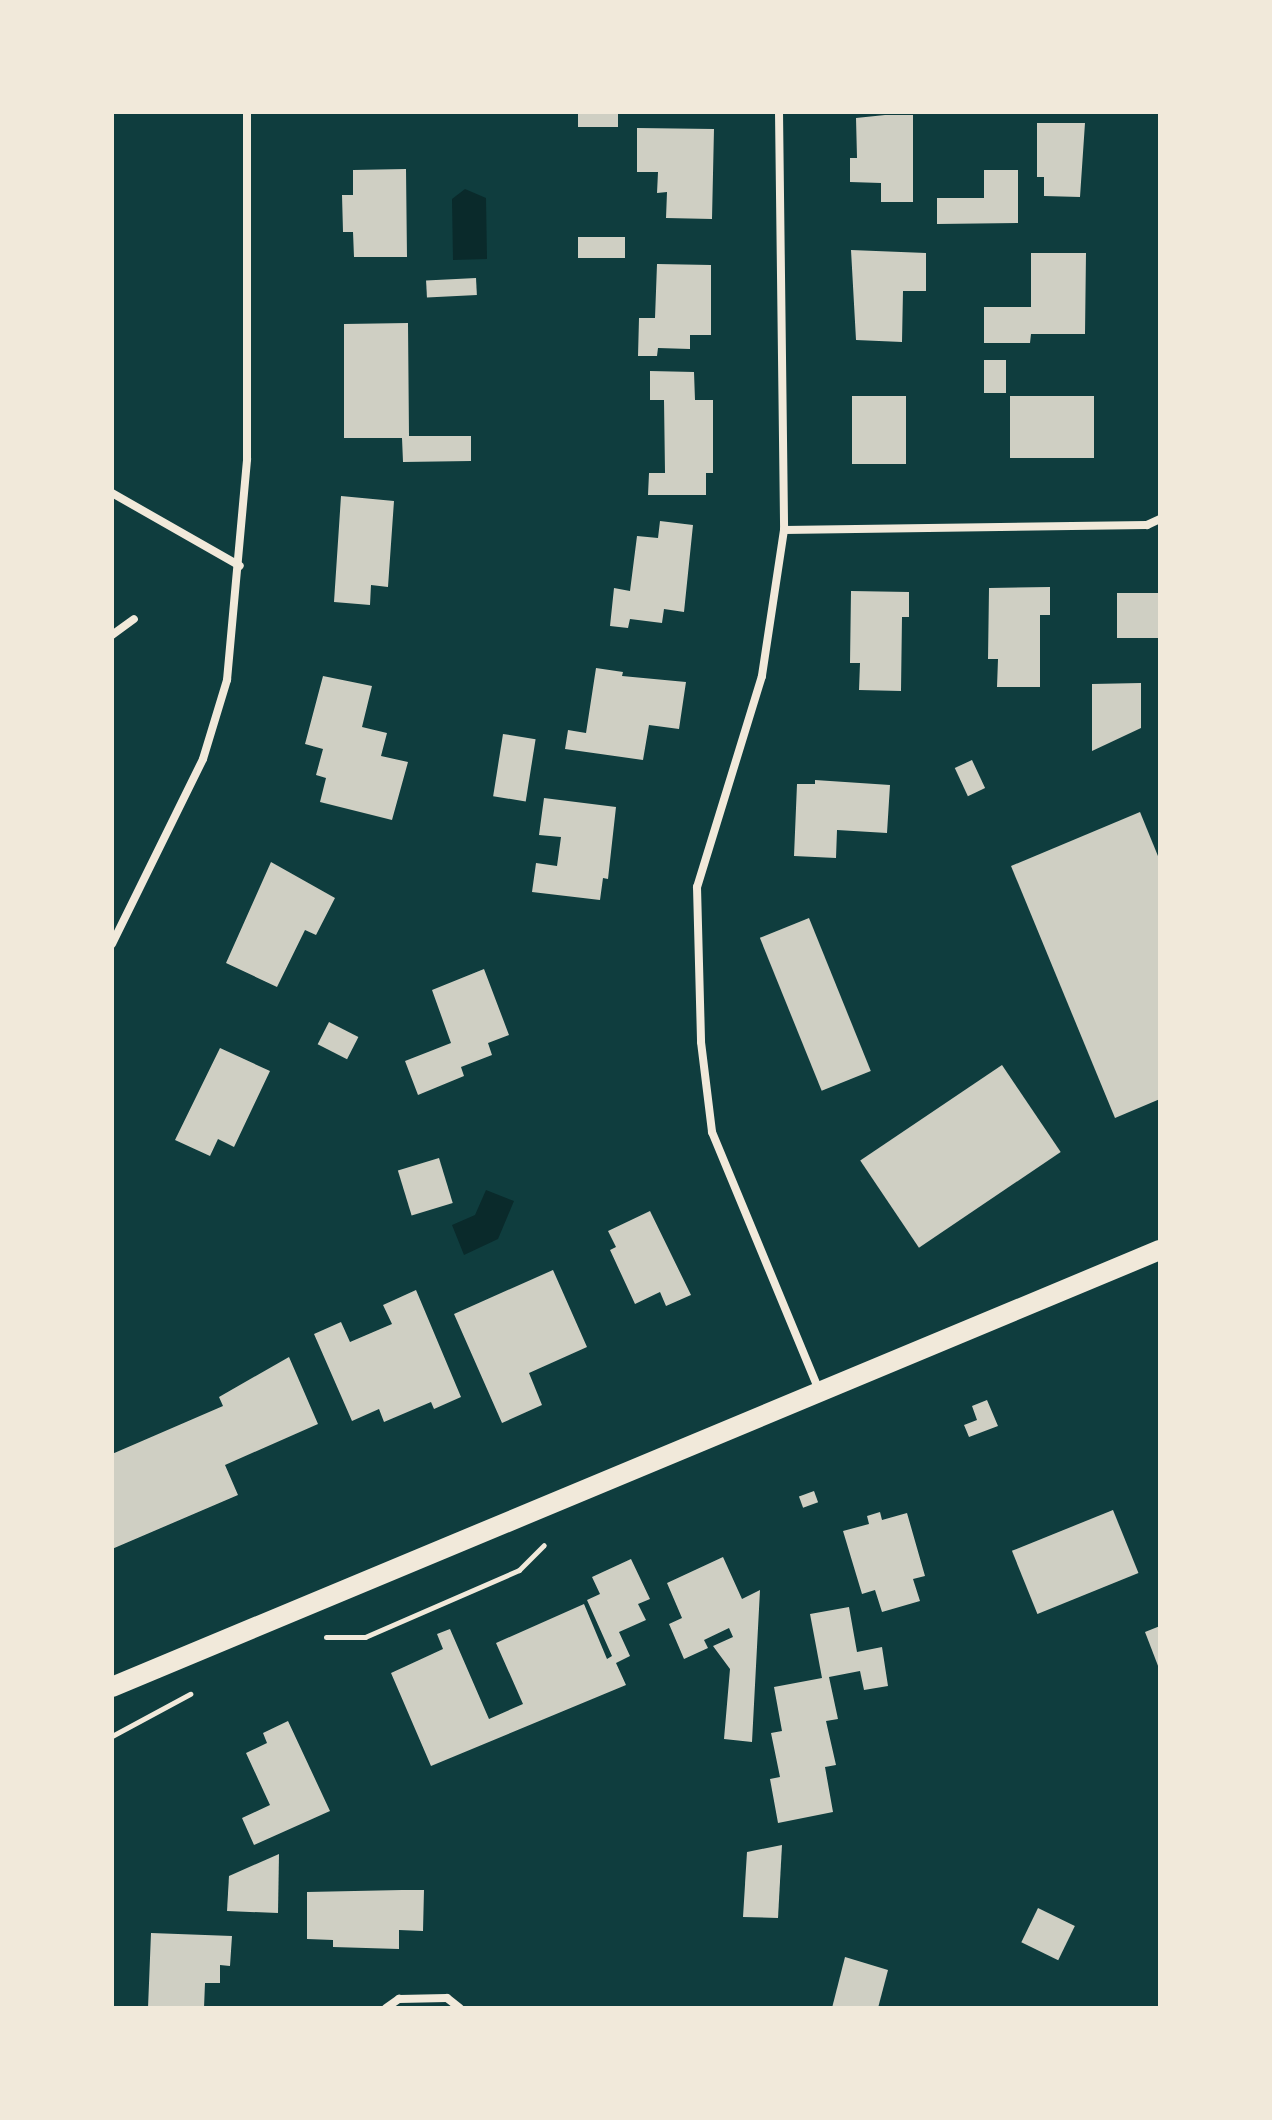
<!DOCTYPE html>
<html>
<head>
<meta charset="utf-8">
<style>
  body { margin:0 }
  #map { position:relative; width:1272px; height:2120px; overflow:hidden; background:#0f3d3e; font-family:"Fira Sans Condensed",sans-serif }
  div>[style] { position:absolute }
  .water>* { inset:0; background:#0a2a2b }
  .building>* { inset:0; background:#cfcfc3; transform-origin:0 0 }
  .path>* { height:5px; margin:-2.5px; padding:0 2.5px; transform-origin:2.5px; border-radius:2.5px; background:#f1e9da }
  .minor>* { height:8px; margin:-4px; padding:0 4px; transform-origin:4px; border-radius:4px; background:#f1e9da }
  .primary>* { height:20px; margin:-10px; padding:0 10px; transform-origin:10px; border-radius:10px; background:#f1e9da }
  span { translate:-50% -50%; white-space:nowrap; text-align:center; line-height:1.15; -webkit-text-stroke:6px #f1e9da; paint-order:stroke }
  .frame { position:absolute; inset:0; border:114px solid #f1e9da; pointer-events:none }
</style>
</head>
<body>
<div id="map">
  <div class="water">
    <i style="clip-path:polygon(465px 189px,486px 198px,487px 259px,453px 260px,452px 199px)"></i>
    <i style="clip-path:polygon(486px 1190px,514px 1201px,498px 1239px,464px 1255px,452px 1225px,475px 1215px)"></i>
  </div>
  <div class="building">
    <i style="left:578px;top:112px;width:40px;height:15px"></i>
    <i style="clip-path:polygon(885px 115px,913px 115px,913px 202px,881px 202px,881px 183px,850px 182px,850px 158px,857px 158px,856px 118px)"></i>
    <i style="clip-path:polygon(1037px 123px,1085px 123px,1080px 197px,1044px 196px,1044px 177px,1037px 177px)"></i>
    <i style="clip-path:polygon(637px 128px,714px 129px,712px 219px,666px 218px,667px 192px,657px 193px,658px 172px,637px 172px)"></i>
    <i style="clip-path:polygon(406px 169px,407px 257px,354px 257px,353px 232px,343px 232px,342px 195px,353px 195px,353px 170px)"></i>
    <i style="clip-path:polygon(984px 170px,1018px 170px,1018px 223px,937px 224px,937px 198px,984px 198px)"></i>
    <i style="left:578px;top:237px;width:47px;height:21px"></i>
    <i style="clip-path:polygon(851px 250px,926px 253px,926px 291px,903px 291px,902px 342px,856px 340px)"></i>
    <i style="clip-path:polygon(1031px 253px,1086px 253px,1085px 334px,1031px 334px,1030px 343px,984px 343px,984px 307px,1031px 307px)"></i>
    <i style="clip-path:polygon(657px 264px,711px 265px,711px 335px,690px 335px,690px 349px,658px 348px,657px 356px,638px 356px,639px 318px,655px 318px)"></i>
    <i style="left:476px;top:278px;width:17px;height:50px;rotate:87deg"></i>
    <i style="clip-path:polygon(408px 323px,409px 436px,471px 436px,471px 461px,403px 462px,402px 438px,344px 438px,344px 324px)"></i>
    <i style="left:984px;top:360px;width:22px;height:33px"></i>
    <i style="clip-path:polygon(650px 371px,694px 372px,695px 400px,713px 400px,713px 473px,706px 473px,706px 495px,648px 495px,649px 473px,665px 473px,664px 400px,650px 400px)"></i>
    <i style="left:852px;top:396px;width:54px;height:68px"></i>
    <i style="left:1010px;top:396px;width:84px;height:62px"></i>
    <i style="clip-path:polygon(341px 496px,394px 501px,388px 587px,371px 585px,370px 605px,334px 602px)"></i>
    <i style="clip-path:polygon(660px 521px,693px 525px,684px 612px,664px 609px,662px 623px,630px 619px,628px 628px,610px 626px,614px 588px,630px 591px,637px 536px,658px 538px)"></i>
    <i style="clip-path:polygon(1050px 587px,1050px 615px,1040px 615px,1040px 687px,997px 687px,998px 659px,988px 659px,989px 588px)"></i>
    <i style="clip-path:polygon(851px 591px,909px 592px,909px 617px,902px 617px,901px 691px,859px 690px,860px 663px,850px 663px)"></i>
    <i style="left:1117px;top:593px;width:43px;height:45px"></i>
    <i style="clip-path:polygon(596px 668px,623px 672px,622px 676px,686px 682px,679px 729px,649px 725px,643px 760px,565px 749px,568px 730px,586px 733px)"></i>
    <i style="clip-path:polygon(323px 676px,372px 686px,362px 727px,387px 733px,381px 756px,408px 762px,392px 820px,320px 802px,326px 778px,316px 775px,323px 749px,305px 744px)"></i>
    <i style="clip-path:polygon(1141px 683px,1141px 728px,1092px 751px,1092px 684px)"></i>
    <i style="left:503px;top:734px;width:33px;height:63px;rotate:9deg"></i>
    <i style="left:972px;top:760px;width:31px;height:19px;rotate:65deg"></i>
    <i style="clip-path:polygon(815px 780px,890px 785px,887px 833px,837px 830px,836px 858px,794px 856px,797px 784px,815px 784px)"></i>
    <i style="clip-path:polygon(544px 798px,616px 807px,608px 879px,603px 878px,600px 900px,532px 892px,536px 863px,557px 866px,561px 837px,539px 835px)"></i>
    <i style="clip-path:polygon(1140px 812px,1160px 861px,1160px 1099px,1115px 1118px,1011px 866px)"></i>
    <i style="clip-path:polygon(271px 862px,335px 898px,316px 935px,305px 930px,277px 987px,226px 963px)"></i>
    <i style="left:809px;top:918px;width:165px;height:53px;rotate:68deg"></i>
    <i style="clip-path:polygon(484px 969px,509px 1035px,488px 1043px,492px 1055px,461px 1067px,464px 1076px,418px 1095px,405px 1061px,451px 1043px,432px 990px)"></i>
    <i style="left:329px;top:1022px;width:33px;height:25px;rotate:27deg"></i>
    <i style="clip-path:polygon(220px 1048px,270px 1071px,234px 1147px,218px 1139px,210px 1156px,175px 1140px)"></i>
    <i style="left:1002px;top:1065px;width:105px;height:171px;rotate:56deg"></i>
    <i style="left:439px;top:1158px;width:47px;height:43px;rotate:73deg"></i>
    <i style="clip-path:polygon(650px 1211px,691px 1295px,666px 1306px,660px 1292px,635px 1304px,610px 1250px,616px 1247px,608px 1231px)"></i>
    <i style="clip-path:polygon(553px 1270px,587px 1347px,529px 1373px,542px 1405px,502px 1423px,454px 1314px)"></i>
    <i style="clip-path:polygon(416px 1290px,461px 1397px,434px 1409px,431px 1402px,384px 1422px,379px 1409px,352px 1421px,314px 1334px,341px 1322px,350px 1342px,392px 1324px,383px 1305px)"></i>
    <i style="clip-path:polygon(289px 1357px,318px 1424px,225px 1465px,238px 1495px,112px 1549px,112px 1454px,223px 1406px,219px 1397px)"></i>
    <i style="clip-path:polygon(987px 1400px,998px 1426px,969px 1437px,964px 1425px,977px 1420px,972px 1406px)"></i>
    <i style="left:814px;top:1491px;width:12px;height:16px;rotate:70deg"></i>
    <i style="left:1113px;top:1510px;width:68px;height:109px;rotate:68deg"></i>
    <i style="clip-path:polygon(880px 1512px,882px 1520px,907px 1513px,925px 1576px,913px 1579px,920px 1601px,882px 1612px,875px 1590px,862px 1594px,843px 1531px,869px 1524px,867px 1516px)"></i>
    <i style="clip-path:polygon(723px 1557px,742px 1599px,760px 1590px,752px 1742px,724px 1739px,730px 1669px,713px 1646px,733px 1637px,729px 1628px,704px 1640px,708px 1648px,684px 1659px,669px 1624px,682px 1618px,667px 1583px)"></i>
    <i style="clip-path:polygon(631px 1559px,650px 1599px,638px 1604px,646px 1620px,619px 1632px,630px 1656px,616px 1663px,626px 1685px,431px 1766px,391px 1673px,443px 1649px,437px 1634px,450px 1629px,489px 1719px,523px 1704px,496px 1643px,584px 1604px,607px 1659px,612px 1656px,587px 1600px,600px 1594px,592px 1577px)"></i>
    <i style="clip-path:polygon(849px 1607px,857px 1652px,882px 1647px,888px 1686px,864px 1690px,860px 1671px,829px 1677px,838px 1719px,826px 1721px,836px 1765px,825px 1767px,833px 1812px,778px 1823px,770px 1779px,780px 1777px,771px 1733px,782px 1731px,774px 1687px,822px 1678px,810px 1614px)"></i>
    <i style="clip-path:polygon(1160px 1626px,1160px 1671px,1145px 1632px)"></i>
    <i style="clip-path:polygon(288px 1721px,330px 1811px,254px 1845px,242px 1818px,270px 1805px,246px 1753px,267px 1743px,263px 1733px)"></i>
    <i style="clip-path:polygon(782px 1845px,778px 1918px,743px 1917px,747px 1852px)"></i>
    <i style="clip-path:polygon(279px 1854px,278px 1913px,227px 1911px,229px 1876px)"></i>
    <i style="clip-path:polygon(402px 1890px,424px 1890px,423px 1931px,399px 1930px,399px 1949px,333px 1947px,333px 1940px,307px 1939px,307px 1892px)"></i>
    <i style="left:1038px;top:1908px;width:41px;height:38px;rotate:26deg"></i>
    <i style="clip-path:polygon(151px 1933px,232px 1936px,230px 1966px,220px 1965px,220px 1983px,205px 1983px,204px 2008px,148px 2008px)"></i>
    <i style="clip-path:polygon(845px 1957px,888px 1970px,878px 2008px,832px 2008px)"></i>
  </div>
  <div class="path">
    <i style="left:326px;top:1637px;width:39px"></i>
    <i style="left:365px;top:1637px;width:168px;rotate:-23.5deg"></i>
    <i style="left:519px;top:1570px;width:35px;rotate:-45deg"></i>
    <i style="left:112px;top:1736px;width:89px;rotate:-28.3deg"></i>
  </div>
  <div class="minor">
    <i style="left:779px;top:112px;width:418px;rotate:89.3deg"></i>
    <i style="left:784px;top:530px;width:148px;rotate:98.6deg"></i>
    <i style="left:762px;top:676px;width:221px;rotate:107.1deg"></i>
    <i style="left:697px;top:887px;width:155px;rotate:88.5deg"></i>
    <i style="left:701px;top:1042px;width:91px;rotate:83deg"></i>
    <i style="left:712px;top:1132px;width:279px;rotate:67.5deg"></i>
    <i style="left:112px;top:493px;width:147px;rotate:29.7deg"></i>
    <i style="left:784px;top:530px;width:363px;rotate:-0.8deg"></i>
    <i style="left:1147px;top:525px;width:14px;rotate:-25deg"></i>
    <i style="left:112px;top:635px;width:27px;rotate:-36deg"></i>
    <i style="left:112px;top:944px;width:206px;rotate:-63.8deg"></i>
    <i style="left:203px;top:759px;width:83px;rotate:-73.1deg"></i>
    <i style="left:227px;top:680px;width:222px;rotate:-84.8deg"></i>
    <i style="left:247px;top:459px;width:347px;rotate:-90deg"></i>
    <i style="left:386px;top:2008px;width:16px;rotate:-35deg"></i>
    <i style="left:399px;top:1999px;width:48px;rotate:-1.2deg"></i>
    <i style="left:447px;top:1998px;width:16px;rotate:38deg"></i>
  </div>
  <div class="primary">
    <i style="left:112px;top:1687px;width:1135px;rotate:-22.64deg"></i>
  </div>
  <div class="frame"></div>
</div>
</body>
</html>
